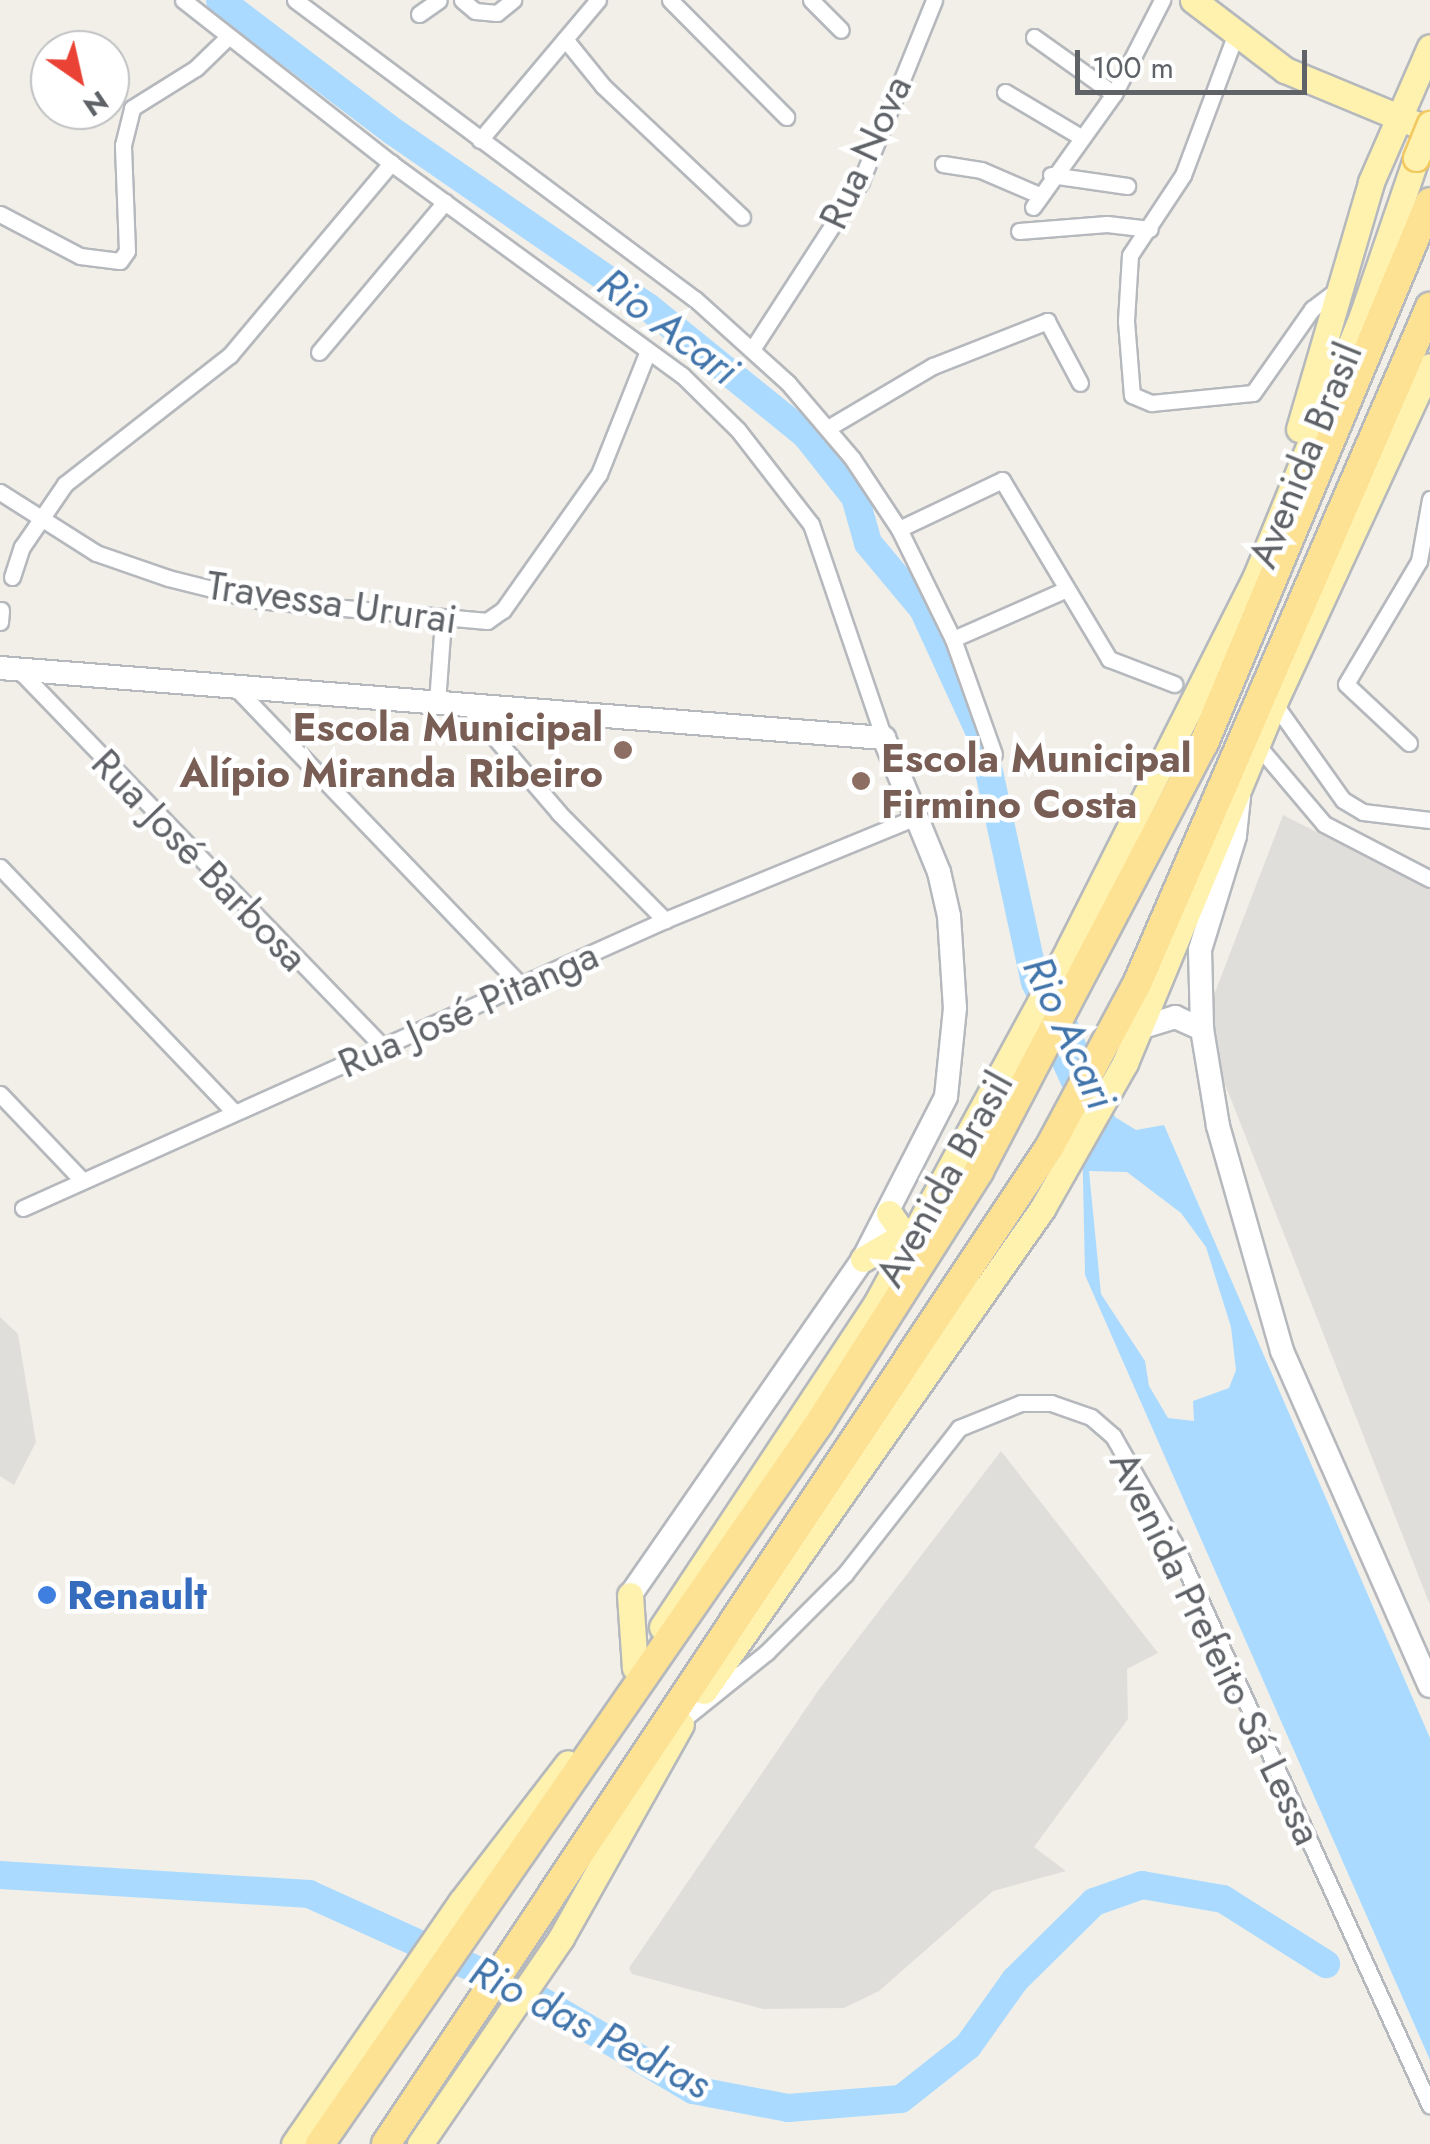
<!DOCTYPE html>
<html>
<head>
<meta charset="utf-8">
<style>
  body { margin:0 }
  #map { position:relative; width:1430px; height:2144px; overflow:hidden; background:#f1efe8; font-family:Jost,sans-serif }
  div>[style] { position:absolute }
  .industrial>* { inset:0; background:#e0deda }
  .water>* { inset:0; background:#aadaff }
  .river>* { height:28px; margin:-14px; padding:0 14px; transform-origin:14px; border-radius:14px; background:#aadaff }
  .roads { filter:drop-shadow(2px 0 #b5b8bc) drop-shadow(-2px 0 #b5b8bc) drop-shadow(0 2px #b5b8bc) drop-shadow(0 -2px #b5b8bc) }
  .street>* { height:15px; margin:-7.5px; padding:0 7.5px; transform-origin:7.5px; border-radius:7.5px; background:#fff }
  .secondary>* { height:22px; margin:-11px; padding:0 11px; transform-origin:11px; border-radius:11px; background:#fff }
  .primary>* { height:25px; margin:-12.5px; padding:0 12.5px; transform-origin:12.5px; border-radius:12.5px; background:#fff2af }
  .highway>* { height:28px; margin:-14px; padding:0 14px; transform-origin:14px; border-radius:14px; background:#fde293 }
  .bridges { filter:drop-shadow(2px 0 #f2c960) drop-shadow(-2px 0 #f2c960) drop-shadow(0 2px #f2c960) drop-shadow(0 -2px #f2c960) }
  .primary-bridge>* { height:25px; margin:-12.5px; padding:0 12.5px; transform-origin:12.5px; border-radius:12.5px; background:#fff2af }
  .dots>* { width:28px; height:28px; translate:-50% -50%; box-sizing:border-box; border:5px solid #fff; border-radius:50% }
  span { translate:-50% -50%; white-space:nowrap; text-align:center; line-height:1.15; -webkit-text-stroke:9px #fff; paint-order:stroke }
  .street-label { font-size:40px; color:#5f6368 }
  .education-label { font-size:40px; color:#785e54; font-weight:700 }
  .right { translate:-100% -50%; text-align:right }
  .left { translate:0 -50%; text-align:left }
  .shop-label { font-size:40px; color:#366cbe; font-weight:700 }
  .water-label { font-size:42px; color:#4174aa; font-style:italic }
  .north { position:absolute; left:30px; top:30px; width:100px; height:100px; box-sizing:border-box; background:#fff; border:2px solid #bfc1c3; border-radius:50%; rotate:146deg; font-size:28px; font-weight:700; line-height:40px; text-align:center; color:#5f6368 }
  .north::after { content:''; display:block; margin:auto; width:35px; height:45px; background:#ea4335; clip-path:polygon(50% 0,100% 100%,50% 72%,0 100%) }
  .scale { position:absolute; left:1075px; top:50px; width:232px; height:45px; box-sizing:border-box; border:5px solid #5f6368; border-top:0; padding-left:12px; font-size:30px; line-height:35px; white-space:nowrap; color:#5f6368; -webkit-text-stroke:8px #fff; paint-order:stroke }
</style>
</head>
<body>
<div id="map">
  <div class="industrial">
    <i style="clip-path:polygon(1283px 815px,1430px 889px,1430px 1605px,1221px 1074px,1209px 1008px)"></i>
    <i style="clip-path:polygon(0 1317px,18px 1334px,36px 1442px,14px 1485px,0 1476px)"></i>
    <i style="clip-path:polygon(1001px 1451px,1158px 1653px,1127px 1669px,1128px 1719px,1034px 1847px,1066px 1871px,993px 1891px,879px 1991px,844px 2008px,763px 2009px,632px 1974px,629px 1968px,820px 1688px)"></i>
  </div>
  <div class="water">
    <i style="clip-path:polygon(evenodd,1051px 954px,1115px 1117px,1136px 1130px,1164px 1125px,1430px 1738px,1430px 2060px,1085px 1275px,1082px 1131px,1034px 1025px,1029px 992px,1051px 954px,1089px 1171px,1127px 1172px,1181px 1213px,1206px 1247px,1231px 1327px,1236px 1370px,1229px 1388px,1193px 1401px,1194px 1421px,1168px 1418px,1149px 1386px,1145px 1361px,1101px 1294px,1089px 1171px)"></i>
  </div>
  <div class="river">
    <i style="left:220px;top:0;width:218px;rotate:37.2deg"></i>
    <i style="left:394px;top:132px;width:308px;rotate:34.6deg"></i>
    <i style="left:648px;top:307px;width:203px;rotate:39deg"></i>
    <i style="left:806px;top:435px;width:79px;rotate:51.7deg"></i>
    <i style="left:855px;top:497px;width:48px;rotate:74.2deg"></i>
    <i style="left:868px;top:543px;width:86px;rotate:50.2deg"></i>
    <i style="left:923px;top:609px;width:139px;rotate:65.3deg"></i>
    <i style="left:981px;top:735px;width:253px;rotate:77.7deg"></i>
    <i style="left:1035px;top:982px;width:34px;rotate:64deg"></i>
    <i style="left:0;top:1875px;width:310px;rotate:3.5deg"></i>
    <i style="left:309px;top:1894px;width:243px;rotate:24.3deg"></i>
    <i style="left:530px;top:1994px;width:189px;rotate:30.5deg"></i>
    <i style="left:693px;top:2090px;width:97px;rotate:10.7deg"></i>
    <i style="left:788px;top:2108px;width:113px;rotate:-4.6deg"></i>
    <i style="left:901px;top:2099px;width:85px;rotate:-38.3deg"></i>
    <i style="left:968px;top:2046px;width:81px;rotate:-54.5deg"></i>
    <i style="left:1015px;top:1980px;width:111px;rotate:-44.6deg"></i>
    <i style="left:1094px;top:1902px;width:51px;rotate:-19.5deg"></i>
    <i style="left:1142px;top:1885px;width:82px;rotate:9.8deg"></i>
    <i style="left:1223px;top:1899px;width:122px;rotate:32.3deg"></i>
  </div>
  <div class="roads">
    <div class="street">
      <i style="left:183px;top:0;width:264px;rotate:38.1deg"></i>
      <i style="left:391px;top:163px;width:360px;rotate:36.1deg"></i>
      <i style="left:682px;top:375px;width:78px;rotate:44.5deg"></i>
      <i style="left:738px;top:430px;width:119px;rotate:52.2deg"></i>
      <i style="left:811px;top:524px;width:226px;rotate:71.2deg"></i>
      <i style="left:295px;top:0;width:499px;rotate:36.8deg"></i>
      <i style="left:695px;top:299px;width:125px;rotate:42.1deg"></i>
      <i style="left:788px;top:383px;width:99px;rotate:49.5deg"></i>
      <i style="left:852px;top:458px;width:85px;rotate:56.5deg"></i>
      <i style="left:899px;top:529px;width:123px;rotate:63.9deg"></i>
      <i style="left:953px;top:639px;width:122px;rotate:70.4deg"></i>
      <i style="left:462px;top:0;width:17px;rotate:40deg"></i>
      <i style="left:475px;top:11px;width:22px;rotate:5deg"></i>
      <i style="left:497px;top:13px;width:21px;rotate:-39deg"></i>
      <i style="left:670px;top:0;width:165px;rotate:45.2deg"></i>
      <i style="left:811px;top:0;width:42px;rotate:45deg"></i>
      <i style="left:419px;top:14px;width:24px;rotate:-35deg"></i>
      <i style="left:1235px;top:36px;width:148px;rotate:110.5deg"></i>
      <i style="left:1183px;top:175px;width:96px;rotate:123.5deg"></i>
      <i style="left:1130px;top:255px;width:66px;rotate:93.5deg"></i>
      <i style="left:1126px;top:321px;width:74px;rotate:85.4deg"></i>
      <i style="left:1132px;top:395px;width:21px;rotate:23deg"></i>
      <i style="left:1151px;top:403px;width:102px;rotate:-5.6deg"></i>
      <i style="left:1253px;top:393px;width:103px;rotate:-54.9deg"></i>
      <i style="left:1312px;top:309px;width:34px;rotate:-37deg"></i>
      <i style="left:1034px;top:37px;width:98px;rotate:35.5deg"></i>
      <i style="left:565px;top:39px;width:60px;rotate:51deg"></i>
      <i style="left:603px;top:86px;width:191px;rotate:43.3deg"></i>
      <i style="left:1005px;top:92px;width:86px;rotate:30.7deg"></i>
      <i style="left:480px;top:140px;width:183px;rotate:-49.9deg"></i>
      <i style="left:943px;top:164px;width:38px;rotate:9deg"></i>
      <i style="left:981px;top:170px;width:61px;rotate:23.2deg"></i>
      <i style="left:1051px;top:175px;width:77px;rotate:8.2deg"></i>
      <i style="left:1033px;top:207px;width:139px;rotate:-54.4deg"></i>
      <i style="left:1114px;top:94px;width:106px;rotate:-62.9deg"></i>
      <i style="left:0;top:214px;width:90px;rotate:27.7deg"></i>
      <i style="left:80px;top:256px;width:40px;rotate:7.1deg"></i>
      <i style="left:120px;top:261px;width:12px;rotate:-55deg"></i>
      <i style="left:127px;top:251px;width:106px;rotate:-92.2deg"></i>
      <i style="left:123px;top:145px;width:38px;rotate:-76deg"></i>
      <i style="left:132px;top:108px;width:75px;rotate:-32deg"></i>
      <i style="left:196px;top:68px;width:45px;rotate:-44.1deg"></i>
      <i style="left:1019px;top:231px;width:88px;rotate:-4.5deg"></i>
      <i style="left:1107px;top:224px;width:43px;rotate:6.6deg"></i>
      <i style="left:753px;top:348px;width:199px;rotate:-57.1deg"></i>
      <i style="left:861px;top:181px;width:195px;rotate:-68deg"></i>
      <i style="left:319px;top:352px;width:196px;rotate:-50deg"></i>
      <i style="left:828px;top:428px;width:122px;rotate:-30.6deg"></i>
      <i style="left:933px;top:366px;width:123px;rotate:-21.5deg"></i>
      <i style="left:1047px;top:321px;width:70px;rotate:62deg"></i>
      <i style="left:0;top:492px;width:114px;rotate:32.4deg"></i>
      <i style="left:96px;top:553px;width:76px;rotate:19.1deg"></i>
      <i style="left:168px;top:578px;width:91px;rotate:14deg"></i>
      <i style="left:256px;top:600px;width:232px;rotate:5.2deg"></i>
      <i style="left:487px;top:621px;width:19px;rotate:-35deg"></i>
      <i style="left:503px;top:610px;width:166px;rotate:-54.8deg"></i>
      <i style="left:599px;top:474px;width:132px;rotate:-68.3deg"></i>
      <i style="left:899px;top:529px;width:114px;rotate:-25.4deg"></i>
      <i style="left:1002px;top:480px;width:209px;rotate:59.1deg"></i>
      <i style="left:1109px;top:659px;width:70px;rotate:21deg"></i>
      <i style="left:12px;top:577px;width:32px;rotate:-72deg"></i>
      <i style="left:22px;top:547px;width:76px;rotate:-55.7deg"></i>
      <i style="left:65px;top:484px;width:209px;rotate:-38deg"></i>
      <i style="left:230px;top:355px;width:251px;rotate:-50deg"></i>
      <i style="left:0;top:622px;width:12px;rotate:-85deg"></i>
      <i style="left:953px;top:639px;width:124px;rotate:-23.7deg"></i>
      <i style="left:19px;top:670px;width:525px;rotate:46deg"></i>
      <i style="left:233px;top:685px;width:420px;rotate:46.2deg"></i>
      <i style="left:437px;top:702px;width:82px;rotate:-85.8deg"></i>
      <i style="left:1274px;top:703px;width:119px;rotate:54.6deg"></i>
      <i style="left:1343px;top:800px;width:23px;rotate:31deg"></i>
      <i style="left:1363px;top:812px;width:67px;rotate:6.8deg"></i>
      <i style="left:466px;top:704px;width:143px;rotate:49.5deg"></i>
      <i style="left:559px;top:813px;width:151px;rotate:45.3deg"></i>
      <i style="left:1409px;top:743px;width:86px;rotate:-136.9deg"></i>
      <i style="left:1346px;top:684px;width:143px;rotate:-59.3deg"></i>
      <i style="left:1419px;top:561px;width:63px;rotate:-79.9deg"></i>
      <i style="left:1259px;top:747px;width:101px;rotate:49.8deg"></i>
      <i style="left:1324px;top:824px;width:119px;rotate:27.4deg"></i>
      <i style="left:0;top:867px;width:339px;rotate:46.3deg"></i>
      <i style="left:0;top:1094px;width:117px;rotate:46.4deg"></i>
      <i style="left:23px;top:1208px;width:704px;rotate:-24.16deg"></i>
      <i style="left:665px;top:920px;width:271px;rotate:-22.3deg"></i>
      <i style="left:685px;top:1718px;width:105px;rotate:-38.8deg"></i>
      <i style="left:767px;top:1652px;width:110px;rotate:-45deg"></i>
      <i style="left:845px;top:1574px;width:185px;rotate:-52deg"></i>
      <i style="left:959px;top:1428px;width:67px;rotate:-22deg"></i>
      <i style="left:1021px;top:1403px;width:30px"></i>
      <i style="left:1051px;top:1403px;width:42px;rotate:19.3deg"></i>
      <i style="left:1091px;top:1417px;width:29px;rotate:41deg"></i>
      <i style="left:1113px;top:1436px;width:123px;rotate:60.3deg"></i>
      <i style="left:1174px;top:1543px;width:618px;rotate:65.55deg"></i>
    </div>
    <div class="secondary">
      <i style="left:0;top:668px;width:887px;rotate:4.53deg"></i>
      <i style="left:884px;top:738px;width:145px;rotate:67.7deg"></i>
      <i style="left:939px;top:872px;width:45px;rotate:77.2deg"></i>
      <i style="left:949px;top:916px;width:92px;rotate:86.3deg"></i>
      <i style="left:955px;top:1008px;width:89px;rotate:95.8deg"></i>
      <i style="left:946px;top:1097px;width:182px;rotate:117.1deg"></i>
      <i style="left:863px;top:1259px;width:409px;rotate:124.7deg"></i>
      <i style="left:1239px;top:797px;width:39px;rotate:96deg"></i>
      <i style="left:1235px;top:836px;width:119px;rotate:107.1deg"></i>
      <i style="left:1200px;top:950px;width:79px;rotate:88.5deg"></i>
      <i style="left:1202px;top:1029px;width:98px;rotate:80.6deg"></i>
      <i style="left:1218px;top:1126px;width:234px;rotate:74.1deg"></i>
      <i style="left:1282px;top:1351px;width:366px;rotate:66.2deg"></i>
      <i style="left:1143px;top:1027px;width:34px;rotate:-17deg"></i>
      <i style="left:1175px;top:1017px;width:30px;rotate:24deg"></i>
    </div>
    <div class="primary">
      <i style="left:1193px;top:0;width:116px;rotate:37.3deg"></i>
      <i style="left:1285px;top:70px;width:157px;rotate:22.5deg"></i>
      <i style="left:1299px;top:429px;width:257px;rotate:-73.7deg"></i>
      <i style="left:1371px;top:182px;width:147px;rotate:-66.4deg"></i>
      <i style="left:889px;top:1213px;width:24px;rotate:55deg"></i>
      <i style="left:863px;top:1259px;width:65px;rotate:-30.5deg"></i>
      <i style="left:630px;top:1595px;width:73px;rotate:86.1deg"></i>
      <i style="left:662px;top:1627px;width:390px;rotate:-56.5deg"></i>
      <i style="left:877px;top:1302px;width:403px;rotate:-61.5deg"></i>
      <i style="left:1069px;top:948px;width:416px;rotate:-63.3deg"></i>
      <i style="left:1256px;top:576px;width:281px;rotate:-67.8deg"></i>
      <i style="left:1362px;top:316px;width:167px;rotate:-71.1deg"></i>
      <i style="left:704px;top:1691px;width:589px;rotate:-54.96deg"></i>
      <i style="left:1042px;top:1209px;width:168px;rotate:-60.4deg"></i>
      <i style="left:1125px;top:1063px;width:390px;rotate:-67.5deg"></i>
      <i style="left:1274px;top:703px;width:371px;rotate:-65.2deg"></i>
      <i style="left:294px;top:2144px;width:294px;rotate:-55.4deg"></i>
      <i style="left:461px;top:1902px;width:175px;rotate:-52.4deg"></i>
      <i style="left:420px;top:2144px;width:250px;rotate:-55.6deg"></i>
      <i style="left:561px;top:1938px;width:245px;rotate:-60.7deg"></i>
    </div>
    <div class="highway">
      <i style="left:320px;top:2144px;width:878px;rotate:-55.3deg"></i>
      <i style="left:820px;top:1422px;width:297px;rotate:-57.6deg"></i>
      <i style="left:979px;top:1171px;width:484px;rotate:-62.3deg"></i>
      <i style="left:1204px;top:743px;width:586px;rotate:-67.33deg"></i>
      <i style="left:386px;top:2144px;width:1199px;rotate:-56.36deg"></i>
      <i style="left:1050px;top:1146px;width:184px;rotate:-61.8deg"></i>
      <i style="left:1137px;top:984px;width:738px;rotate:-66.6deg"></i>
    </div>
  </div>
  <div class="bridges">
    <div class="primary-bridge">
      <i style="left:1416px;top:158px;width:37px;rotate:-68deg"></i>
    </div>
  </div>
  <div class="dots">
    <i style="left:623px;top:750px;background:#8d6e63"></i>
    <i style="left:861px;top:781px;background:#8d6e63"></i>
    <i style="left:47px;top:1595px;background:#3f7fe0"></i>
  </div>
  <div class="street-label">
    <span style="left:865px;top:152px;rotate:-65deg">Rua Nova</span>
    <span style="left:1305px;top:455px;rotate:-68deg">Avenida Brasil</span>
    <span style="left:332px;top:602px;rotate:8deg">Travessa Ururai</span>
    <span style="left:200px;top:860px;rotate:46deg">Rua José Barbosa</span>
    <span style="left:468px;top:1009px;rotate:-24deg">Rua José Pitanga</span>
    <span style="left:944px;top:1179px;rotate:-61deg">Avenida Brasil</span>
    <span style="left:1216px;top:1648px;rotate:64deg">Avenida Prefeito Sá Lessa</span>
  </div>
  <div class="education-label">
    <span class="right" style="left:603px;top:750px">Escola Municipal<br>Alípio Miranda Ribeiro</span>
    <span class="left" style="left:881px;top:781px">Escola Municipal<br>Firmino Costa</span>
  </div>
  <div class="shop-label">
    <span class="left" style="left:67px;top:1595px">Renault</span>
  </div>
  <div class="water-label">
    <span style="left:668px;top:327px;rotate:37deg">Rio Acari</span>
    <span style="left:1069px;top:1033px;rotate:65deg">Rio Acari</span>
    <span style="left:590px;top:2028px;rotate:27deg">Rio das Pedras</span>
  </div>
  <div class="north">N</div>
  <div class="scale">100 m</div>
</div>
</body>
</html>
